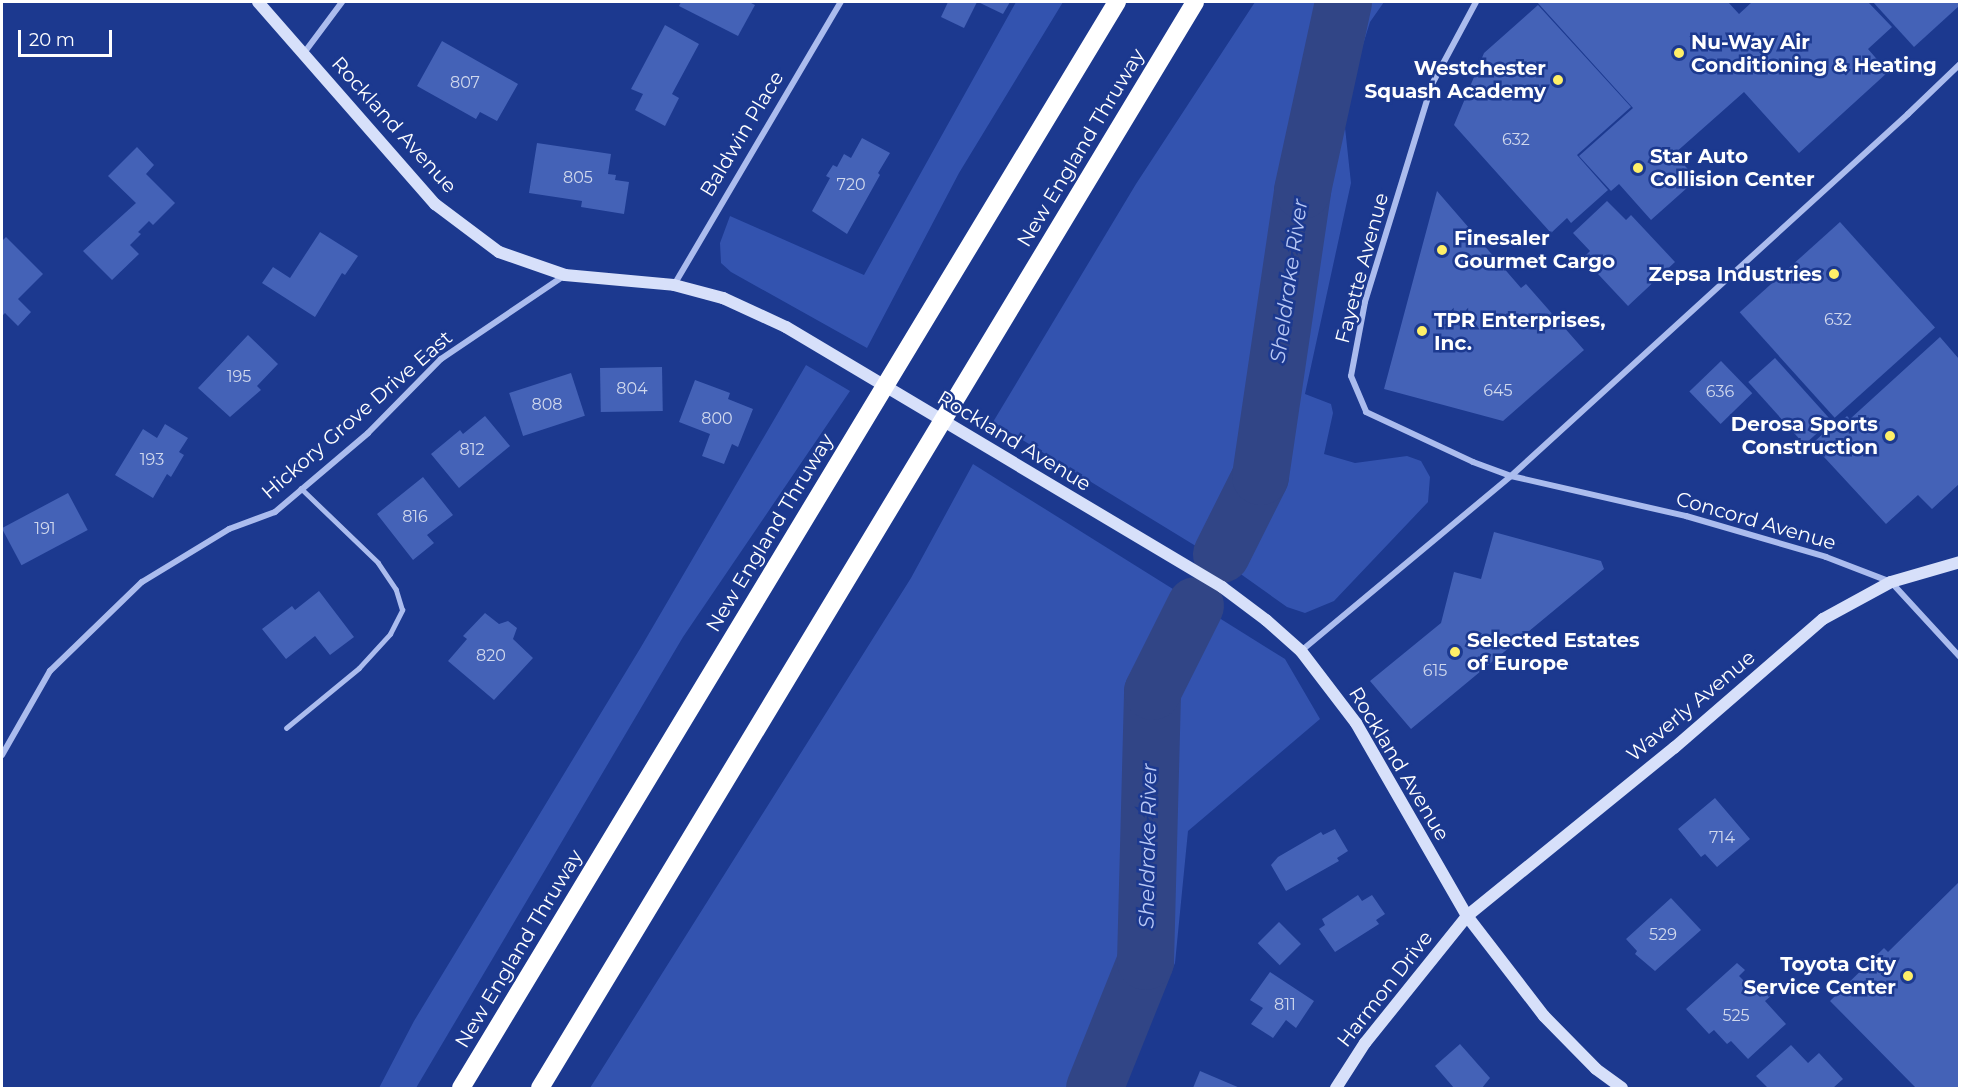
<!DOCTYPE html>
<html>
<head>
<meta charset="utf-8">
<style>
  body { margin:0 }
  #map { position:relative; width:1961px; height:1090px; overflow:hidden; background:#1c398f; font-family:Montserrat,sans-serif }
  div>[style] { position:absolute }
  .green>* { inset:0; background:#3353af }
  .river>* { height:57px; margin:-28.5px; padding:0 28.5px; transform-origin:28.5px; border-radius:28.5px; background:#314586 }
  .building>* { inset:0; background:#4462b7; transform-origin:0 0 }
  .lane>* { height:4.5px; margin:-2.25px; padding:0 2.25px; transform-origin:2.25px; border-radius:2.25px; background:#abbcee }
  .street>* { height:6px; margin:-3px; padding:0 3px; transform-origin:3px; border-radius:3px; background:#abbcee }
  .secondary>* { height:12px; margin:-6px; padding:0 6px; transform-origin:6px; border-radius:6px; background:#d7e0fa }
  .highway>* { height:18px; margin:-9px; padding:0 9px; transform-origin:9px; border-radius:9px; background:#fff }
  .dots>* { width:16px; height:16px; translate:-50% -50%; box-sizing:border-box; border:3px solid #1c398f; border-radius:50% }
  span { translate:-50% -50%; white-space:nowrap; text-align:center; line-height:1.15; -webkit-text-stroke:5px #1c398f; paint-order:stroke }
  .number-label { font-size:16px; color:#d0d8ed }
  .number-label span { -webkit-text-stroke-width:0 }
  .poi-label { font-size:20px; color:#fff; font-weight:700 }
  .left { translate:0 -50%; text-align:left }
  .right { translate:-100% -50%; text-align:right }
  .street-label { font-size:20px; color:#fff }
  .water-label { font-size:21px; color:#b7c7f5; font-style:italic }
  .frame { position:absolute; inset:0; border:3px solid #fff; pointer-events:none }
  .scale { position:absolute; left:18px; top:30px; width:94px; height:27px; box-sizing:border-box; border:3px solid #fff; border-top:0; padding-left:8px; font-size:18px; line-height:21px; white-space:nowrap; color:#fff; -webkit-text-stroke:4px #1c398f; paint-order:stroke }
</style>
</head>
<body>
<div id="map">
  <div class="green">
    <i style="clip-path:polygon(1016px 2px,1063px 2px,959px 173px,867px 348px,731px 272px,721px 263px,720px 243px,730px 216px,864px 275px)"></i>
    <i style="clip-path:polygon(1255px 2px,1384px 2px,1370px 22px,1343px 109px,1351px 183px,1305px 394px,1331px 404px,1333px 413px,1324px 454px,1355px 463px,1407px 456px,1421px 461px,1430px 477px,1428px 502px,1334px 601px,1305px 613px,1287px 607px,1235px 570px,993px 422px,1136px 184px)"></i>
    <i style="clip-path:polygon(806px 365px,850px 391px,683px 637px,416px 1088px,379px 1088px,414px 1021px,641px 647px)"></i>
    <i style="clip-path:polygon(973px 464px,1285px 659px,1320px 719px,1188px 831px,1175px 963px,1119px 1088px,590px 1088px,911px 578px)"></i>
  </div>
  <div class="river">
    <i style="left:1221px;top:554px;width:87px;rotate:-63.4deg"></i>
    <i style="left:1260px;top:476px;width:289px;rotate:-81.6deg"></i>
    <i style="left:1302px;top:190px;width:192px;rotate:-77.7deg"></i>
    <i style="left:1094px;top:1088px;width:137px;rotate:-68.1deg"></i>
    <i style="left:1145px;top:961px;width:270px;rotate:-88.5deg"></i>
    <i style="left:1152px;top:691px;width:96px;rotate:-63.4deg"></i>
  </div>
  <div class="building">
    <i style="clip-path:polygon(681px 2px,749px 2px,755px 5px,738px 36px,679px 6px)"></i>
    <i style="clip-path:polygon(948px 2px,977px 2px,964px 28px,941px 17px)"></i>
    <i style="clip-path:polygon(978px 2px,1010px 2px,1003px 14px)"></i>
    <i style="clip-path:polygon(1537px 2px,1728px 2px,1739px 14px,1752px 2px,1868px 2px,1892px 27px,1868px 49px,1888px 72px,1799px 153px,1744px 92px,1674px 154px,1697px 179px,1651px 220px,1619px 184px,1611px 191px,1579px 156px,1633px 108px)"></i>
    <i style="clip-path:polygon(1873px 2px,1959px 2px,1959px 6px,1914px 47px)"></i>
    <i style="clip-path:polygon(1538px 5px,1631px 107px,1577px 155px,1608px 190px,1571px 223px,1567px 218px,1551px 233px,1454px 125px,1484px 53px)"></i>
    <i style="clip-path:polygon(665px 25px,699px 44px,672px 94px,679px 98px,665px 126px,635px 110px,643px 94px,631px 89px)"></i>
    <i style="clip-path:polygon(442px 41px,518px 84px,497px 121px,480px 112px,476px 119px,417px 86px)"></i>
    <i style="clip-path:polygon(862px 138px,890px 153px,878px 173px,880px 175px,847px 234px,812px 211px,830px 178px,826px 176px,833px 165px,837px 167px,844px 154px,851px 158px)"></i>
    <i style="clip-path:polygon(537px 143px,611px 154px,608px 174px,616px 175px,615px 180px,629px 182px,624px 214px,581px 207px,582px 201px,529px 193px)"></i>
    <i style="clip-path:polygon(137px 147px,154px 165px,146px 174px,175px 203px,153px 225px,149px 221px,138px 232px,141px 234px,130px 245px,139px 254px,112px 280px,83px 251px,136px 203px,108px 176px)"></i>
    <i style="clip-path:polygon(1437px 191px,1521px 288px,1526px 284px,1584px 350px,1503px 421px,1384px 389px)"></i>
    <i style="clip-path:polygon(1607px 201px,1626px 220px,1631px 215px,1675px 262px,1628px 306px,1583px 258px,1590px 251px,1573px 233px)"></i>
    <i style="left:1840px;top:222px;width:142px;height:135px;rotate:48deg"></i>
    <i style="clip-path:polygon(320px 232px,358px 256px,345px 275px,342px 273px,315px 317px,262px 283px,273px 267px,290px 278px)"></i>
    <i style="clip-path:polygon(6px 237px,43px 274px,18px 299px,31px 312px,18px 326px,5px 313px,2px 316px,2px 241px)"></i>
    <i style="clip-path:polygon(248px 335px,278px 364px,257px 386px,261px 390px,230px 417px,198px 388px)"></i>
    <i style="clip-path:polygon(1940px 337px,1959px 359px,1959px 484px,1932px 509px,1918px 495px,1886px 524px,1812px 444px,1830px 427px,1833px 429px,1847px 416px,1850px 419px)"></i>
    <i style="left:1775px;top:358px;width:84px;height:36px;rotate:48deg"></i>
    <i style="left:1721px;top:361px;width:45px;height:44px;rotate:46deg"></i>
    <i style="left:662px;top:367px;width:44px;height:62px;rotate:89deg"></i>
    <i style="left:571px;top:373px;width:45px;height:65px;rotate:72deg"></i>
    <i style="clip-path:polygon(695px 380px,730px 393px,728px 399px,753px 409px,738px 447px,732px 444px,724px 464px,702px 456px,710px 434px,679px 422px)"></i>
    <i style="clip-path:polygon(485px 416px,510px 446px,459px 488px,431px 454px,460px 430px,463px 434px)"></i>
    <i style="clip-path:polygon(165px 424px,188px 438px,179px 452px,184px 455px,171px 477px,167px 474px,153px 498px,115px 475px,143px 429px,157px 438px)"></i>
    <i style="clip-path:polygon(423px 477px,453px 515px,427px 535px,434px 543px,413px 560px,377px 514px)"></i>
    <i style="left:68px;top:493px;width:42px;height:75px;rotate:62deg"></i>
    <i style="clip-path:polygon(1494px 532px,1601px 561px,1604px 569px,1411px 729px,1370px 681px,1441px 623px,1454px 572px,1481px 579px)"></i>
    <i style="clip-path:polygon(319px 591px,354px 637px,330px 655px,315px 636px,286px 659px,262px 629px,292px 606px,295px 610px)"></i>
    <i style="clip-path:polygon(485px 613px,499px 624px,508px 621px,517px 628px,513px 639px,533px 658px,494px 700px,448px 661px,467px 639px,463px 636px)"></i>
    <i style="clip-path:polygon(1715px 798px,1750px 839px,1717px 867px,1705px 854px,1701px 857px,1678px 829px)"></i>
    <i style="clip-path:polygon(1335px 829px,1348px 851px,1337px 858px,1339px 861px,1286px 891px,1271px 865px,1278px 857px,1321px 832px,1323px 835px)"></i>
    <i style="clip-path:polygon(1959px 882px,1959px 1088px,1916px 1088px,1830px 1001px,1884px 948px,1888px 952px)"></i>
    <i style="clip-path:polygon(1358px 895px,1362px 901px,1372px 895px,1385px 914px,1376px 920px,1379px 924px,1335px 952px,1319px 929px,1325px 925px,1322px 919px)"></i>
    <i style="clip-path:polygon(1671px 898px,1701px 930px,1655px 971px,1635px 954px,1637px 951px,1626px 939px)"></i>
    <i style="left:1279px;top:922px;width:31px;height:30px;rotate:45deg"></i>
    <i style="clip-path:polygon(1737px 963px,1745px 970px,1739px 976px,1760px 997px,1768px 990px,1772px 995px,1765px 1001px,1786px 1024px,1748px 1059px,1731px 1041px,1727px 1044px,1714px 1030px,1709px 1034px,1686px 1009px)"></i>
    <i style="clip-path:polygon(1270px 972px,1314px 1001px,1296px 1028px,1286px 1020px,1273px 1038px,1251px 1024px,1263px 1008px,1250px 1000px)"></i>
    <i style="clip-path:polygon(1460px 1044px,1490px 1078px,1482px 1088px,1454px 1088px,1435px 1066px)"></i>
    <i style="clip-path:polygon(1791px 1045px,1808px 1063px,1819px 1053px,1843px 1079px,1833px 1088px,1768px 1088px,1756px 1076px)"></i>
    <i style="clip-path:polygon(1200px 1071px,1240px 1088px,1193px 1088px)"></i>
  </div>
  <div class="lane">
    <i style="left:286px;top:728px;width:94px;rotate:-39.4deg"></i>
    <i style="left:359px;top:668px;width:46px;rotate:-47.6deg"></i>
    <i style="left:390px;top:634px;width:27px;rotate:-63deg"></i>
    <i style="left:402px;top:610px;width:21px;rotate:-107deg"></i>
    <i style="left:396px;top:590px;width:32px;rotate:-124deg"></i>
    <i style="left:378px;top:563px;width:107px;rotate:-136.1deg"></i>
  </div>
  <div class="street">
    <i style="left:1476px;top:2px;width:93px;rotate:118.2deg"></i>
    <i style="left:1432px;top:84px;width:228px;rotate:107.1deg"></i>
    <i style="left:1365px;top:302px;width:75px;rotate:100.7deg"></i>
    <i style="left:1351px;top:376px;width:39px;rotate:67deg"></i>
    <i style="left:1366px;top:412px;width:118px;rotate:25deg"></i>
    <i style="left:1473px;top:462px;width:40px;rotate:20.2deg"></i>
    <i style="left:1511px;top:476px;width:180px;rotate:12.9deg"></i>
    <i style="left:1686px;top:516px;width:146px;rotate:16.3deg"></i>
    <i style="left:1826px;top:557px;width:70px;rotate:21deg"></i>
    <i style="left:1891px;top:582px;width:102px;rotate:47.4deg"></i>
    <i style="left:304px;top:53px;width:64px;rotate:-53.3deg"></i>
    <i style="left:674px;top:285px;width:329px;rotate:-59.5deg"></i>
    <i style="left:1301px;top:651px;width:273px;rotate:-39.8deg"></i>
    <i style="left:1511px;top:476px;width:537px;rotate:-42.36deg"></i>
    <i style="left:1908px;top:114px;width:72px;rotate:-43.9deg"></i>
    <i style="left:2px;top:755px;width:97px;rotate:-60.3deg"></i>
    <i style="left:50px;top:671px;width:128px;rotate:-44.1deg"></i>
    <i style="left:142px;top:582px;width:102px;rotate:-31.3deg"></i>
    <i style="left:229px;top:529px;width:49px;rotate:-20.3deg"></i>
    <i style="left:275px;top:512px;width:122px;rotate:-40.3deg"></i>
    <i style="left:368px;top:433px;width:104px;rotate:-45.4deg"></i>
    <i style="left:441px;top:359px;width:150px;rotate:-34.1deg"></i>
  </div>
  <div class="secondary">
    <i style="left:258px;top:2px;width:269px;rotate:48.8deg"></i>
    <i style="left:435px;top:204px;width:80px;rotate:36.9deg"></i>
    <i style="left:499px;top:252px;width:70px;rotate:19.2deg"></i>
    <i style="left:565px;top:275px;width:109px;rotate:5.2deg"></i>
    <i style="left:674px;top:285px;width:51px;rotate:14.9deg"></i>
    <i style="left:723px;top:298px;width:69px;rotate:24.7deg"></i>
    <i style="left:786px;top:327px;width:508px;rotate:30.81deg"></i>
    <i style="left:1222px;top:587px;width:55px;rotate:36.9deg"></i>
    <i style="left:1266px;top:620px;width:47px;rotate:41.5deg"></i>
    <i style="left:1301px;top:651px;width:91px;rotate:52.6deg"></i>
    <i style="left:1356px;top:723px;width:223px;rotate:60.1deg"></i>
    <i style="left:1467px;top:916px;width:126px;rotate:52.4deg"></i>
    <i style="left:1544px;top:1016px;width:74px;rotate:45.5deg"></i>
    <i style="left:1596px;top:1069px;width:32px;rotate:36deg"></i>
    <i style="left:1336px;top:1088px;width:54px;rotate:-57.2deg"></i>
    <i style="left:1365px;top:1043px;width:163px;rotate:-51.2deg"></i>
    <i style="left:1467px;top:916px;width:267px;rotate:-39.1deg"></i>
    <i style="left:1674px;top:748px;width:197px;rotate:-40.9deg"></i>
    <i style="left:1823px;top:619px;width:77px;rotate:-28.6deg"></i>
    <i style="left:1891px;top:582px;width:72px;rotate:-16.2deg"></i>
  </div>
  <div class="highway">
    <i style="left:461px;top:1088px;width:1269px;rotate:-58.87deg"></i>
    <i style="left:540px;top:1088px;width:1268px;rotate:-58.9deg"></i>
  </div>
  <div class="dots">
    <i style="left:1679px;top:53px;background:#feef68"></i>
    <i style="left:1558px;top:80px;background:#feef68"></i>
    <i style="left:1638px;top:168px;background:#feef68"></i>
    <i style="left:1442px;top:250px;background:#feef68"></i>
    <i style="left:1834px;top:274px;background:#feef68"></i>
    <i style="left:1422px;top:331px;background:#feef68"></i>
    <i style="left:1890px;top:436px;background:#feef68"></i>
    <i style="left:1455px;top:652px;background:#feef68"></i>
    <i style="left:1908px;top:976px;background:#feef68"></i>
  </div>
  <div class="number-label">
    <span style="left:465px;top:83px">807</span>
    <span style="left:1516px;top:140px">632</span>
    <span style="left:578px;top:178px">805</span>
    <span style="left:851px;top:185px">720</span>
    <span style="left:1838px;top:320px">632</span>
    <span style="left:239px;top:377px">195</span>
    <span style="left:632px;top:389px">804</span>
    <span style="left:1498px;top:391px">645</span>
    <span style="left:1720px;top:392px">636</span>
    <span style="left:547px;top:405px">808</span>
    <span style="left:717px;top:419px">800</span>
    <span style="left:472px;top:450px">812</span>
    <span style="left:152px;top:460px">193</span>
    <span style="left:415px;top:517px">816</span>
    <span style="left:45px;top:529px">191</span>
    <span style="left:491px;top:656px">820</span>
    <span style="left:1435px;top:671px">615</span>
    <span style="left:1722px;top:838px">714</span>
    <span style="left:1663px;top:935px">529</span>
    <span style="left:1285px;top:1005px">811</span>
    <span style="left:1736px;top:1016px">525</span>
  </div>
  <div class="poi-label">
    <span class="left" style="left:1691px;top:54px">Nu-Way Air<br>Conditioning &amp; Heating</span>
    <span class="right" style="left:1546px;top:80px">Westchester<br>Squash Academy</span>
    <span class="left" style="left:1650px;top:168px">Star Auto<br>Collision Center</span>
    <span class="left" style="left:1454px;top:250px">Finesaler<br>Gourmet Cargo</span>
    <span class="right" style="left:1822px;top:274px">Zepsa Industries</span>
    <span class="left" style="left:1434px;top:332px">TPR Enterprises,<br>Inc.</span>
    <span class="right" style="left:1878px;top:436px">Derosa Sports<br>Construction</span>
    <span class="left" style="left:1467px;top:652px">Selected Estates<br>of Europe</span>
    <span class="right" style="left:1896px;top:976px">Toyota City<br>Service Center</span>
  </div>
  <div class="street-label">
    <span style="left:394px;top:125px;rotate:48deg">Rockland Avenue</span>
    <span style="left:742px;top:134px;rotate:-59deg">Baldwin Place</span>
    <span style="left:1081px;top:148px;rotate:-59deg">New England Thruway</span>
    <span style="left:1362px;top:268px;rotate:-75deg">Fayette Avenue</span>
    <span style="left:357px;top:415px;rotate:-41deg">Hickory Grove Drive East</span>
    <span style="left:1014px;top:441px;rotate:31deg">Rockland Avenue</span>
    <span style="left:1756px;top:521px;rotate:16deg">Concord Avenue</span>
    <span style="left:770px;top:533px;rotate:-59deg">New England Thruway</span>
    <span style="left:1691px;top:706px;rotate:-40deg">Waverly Avenue</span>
    <span style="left:1399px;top:764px;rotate:59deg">Rockland Avenue</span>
    <span style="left:519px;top:949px;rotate:-59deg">New England Thruway</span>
    <span style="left:1385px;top:989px;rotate:-52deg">Harmon Drive</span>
  </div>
  <div class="water-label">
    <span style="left:1289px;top:281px;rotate:-82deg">Sheldrake River</span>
    <span style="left:1148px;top:846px;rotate:-89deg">Sheldrake River</span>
  </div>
  <div class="frame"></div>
  <div class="scale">20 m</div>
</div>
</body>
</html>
